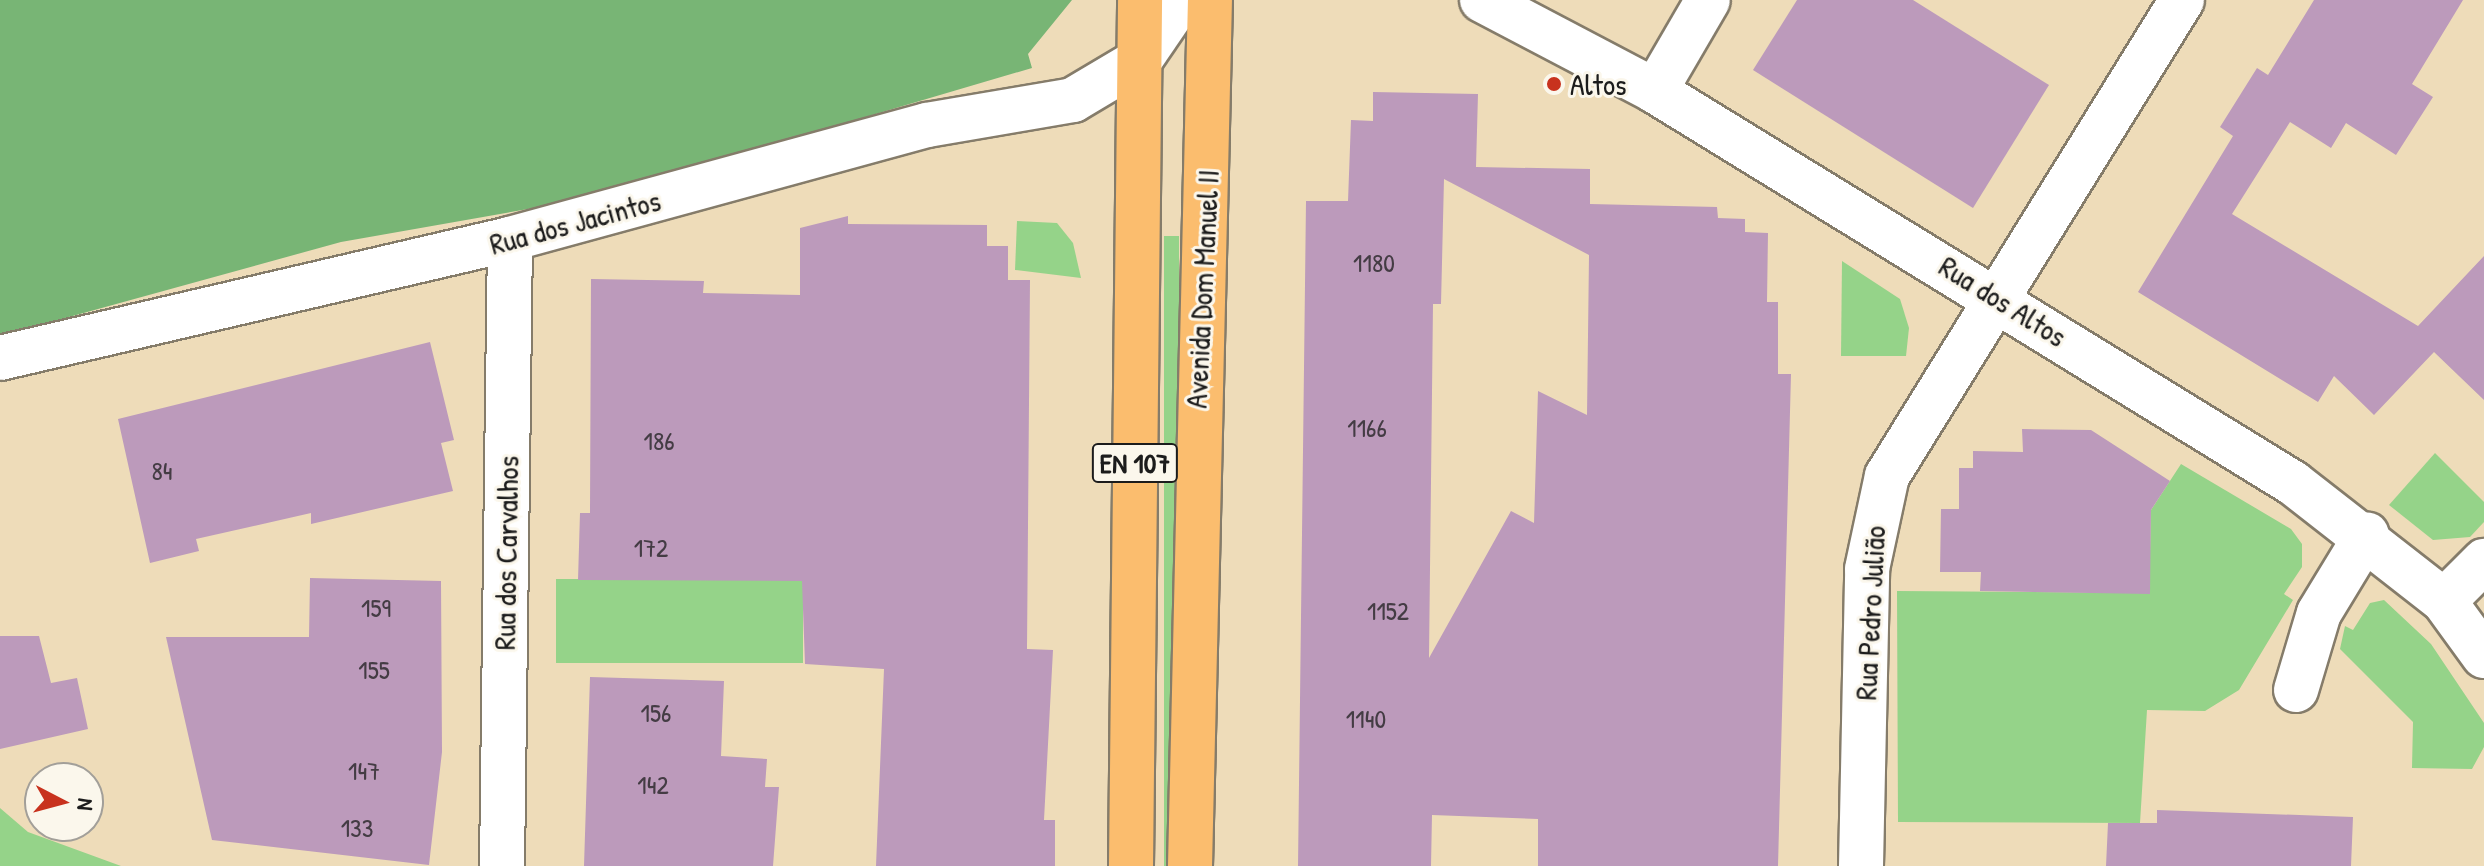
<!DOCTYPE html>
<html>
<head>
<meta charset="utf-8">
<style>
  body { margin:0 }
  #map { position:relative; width:2484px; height:866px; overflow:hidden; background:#eedcb9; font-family:"Patrick Hand",sans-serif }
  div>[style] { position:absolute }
  .green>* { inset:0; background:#95d389; transform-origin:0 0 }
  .forest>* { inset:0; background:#78b575 }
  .building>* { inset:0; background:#bc9abb }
  .roads { filter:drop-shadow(2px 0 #857c6a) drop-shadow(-2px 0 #857c6a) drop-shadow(0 2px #857c6a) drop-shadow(0 -2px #857c6a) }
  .street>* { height:44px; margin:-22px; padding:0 22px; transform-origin:22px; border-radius:22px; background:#fff }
  .primary>* { height:44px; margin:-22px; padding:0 22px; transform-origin:22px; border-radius:22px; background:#fbbd6e }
  .dots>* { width:22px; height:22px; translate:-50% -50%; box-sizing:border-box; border:4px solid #fbf7ec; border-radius:50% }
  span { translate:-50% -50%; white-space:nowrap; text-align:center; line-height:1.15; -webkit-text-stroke:6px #fbf7ec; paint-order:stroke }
  .number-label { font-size:26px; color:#443c44 }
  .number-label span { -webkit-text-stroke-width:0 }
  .shield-label span { padding:2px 6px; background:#fbf7ec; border:2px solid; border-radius:6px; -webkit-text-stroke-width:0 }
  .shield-label { font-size:28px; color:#1c1c1c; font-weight:700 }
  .poi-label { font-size:30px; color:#1c1c1c }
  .left { translate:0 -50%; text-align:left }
  .street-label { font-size:30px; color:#1c1c1c }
  .north { position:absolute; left:24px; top:762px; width:80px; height:80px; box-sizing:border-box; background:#fbf7ec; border:2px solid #a29f99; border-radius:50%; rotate:96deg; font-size:22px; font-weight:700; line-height:32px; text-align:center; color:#1c1c1c }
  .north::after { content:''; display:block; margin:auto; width:28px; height:36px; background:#c8321e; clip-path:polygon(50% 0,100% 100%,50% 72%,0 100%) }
</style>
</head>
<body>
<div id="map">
  <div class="green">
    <i style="clip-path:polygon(1017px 221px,1057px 223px,1073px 243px,1081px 278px,1015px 270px)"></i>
    <i style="left:1164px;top:236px;width:15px;height:630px"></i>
    <i style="clip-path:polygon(1842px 261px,1900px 299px,1909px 328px,1906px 356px,1841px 356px)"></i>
    <i style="clip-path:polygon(2435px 453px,2484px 502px,2484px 522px,2470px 537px,2433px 540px,2389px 505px)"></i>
    <i style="clip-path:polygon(2181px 464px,2291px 529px,2302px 544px,2302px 567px,2284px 594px,2293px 600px,2239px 690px,2205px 711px,2147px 710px,2140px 823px,1898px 822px,1897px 591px,2149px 593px,2151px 510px)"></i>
    <i style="left:556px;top:579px;width:247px;height:84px"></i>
    <i style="clip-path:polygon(2384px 600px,2431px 644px,2484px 723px,2484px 747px,2472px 769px,2412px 768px,2413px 722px,2340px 649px,2345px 626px,2353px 630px,2370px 603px)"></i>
    <i style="clip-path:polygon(0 808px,28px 832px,121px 866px,0 866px)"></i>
  </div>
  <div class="forest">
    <i style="clip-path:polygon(0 0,1072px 0,1028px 54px,1032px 68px,590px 198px,341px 242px,0 336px)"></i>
  </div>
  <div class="building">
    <i style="clip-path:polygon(1797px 0,1913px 0,2049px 85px,1973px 208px,1753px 70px)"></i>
    <i style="clip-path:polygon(2314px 0,2463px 0,2412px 84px,2433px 97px,2396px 155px,2346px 123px,2331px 148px,2290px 122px,2232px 214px,2418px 326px,2484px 256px,2484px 400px,2434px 352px,2374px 415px,2334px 376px,2318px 402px,2138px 292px,2233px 136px,2220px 127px,2257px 68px,2268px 75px)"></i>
    <i style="clip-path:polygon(evenodd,1373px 92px,1478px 94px,1476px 167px,1590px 169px,1590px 204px,1717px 207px,1718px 218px,1745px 219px,1745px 232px,1768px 233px,1767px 302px,1778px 302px,1778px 374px,1791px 374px,1778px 866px,1538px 866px,1538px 819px,1432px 815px,1431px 866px,1298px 866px,1306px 201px,1348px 201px,1351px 120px,1373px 121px,1373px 92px,1444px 179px,1589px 255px,1587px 415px,1538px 391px,1534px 523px,1511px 511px,1429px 658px,1433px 304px,1441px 304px,1444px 179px)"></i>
    <i style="clip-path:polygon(848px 216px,848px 224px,987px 225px,987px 246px,1008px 246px,1008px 280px,1030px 280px,1027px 649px,1053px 650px,1044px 820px,1055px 820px,1055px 866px,876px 866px,884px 669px,805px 664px,802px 581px,578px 580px,580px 513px,590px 513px,591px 279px,704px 281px,703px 293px,800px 295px,800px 228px)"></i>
    <i style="clip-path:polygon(430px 342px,454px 440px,441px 443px,453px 491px,311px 524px,311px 513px,196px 539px,199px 551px,150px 563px,118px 419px)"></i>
    <i style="clip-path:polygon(2022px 429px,2091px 430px,2170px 481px,2151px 510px,2150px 594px,1980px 591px,1981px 572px,1940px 572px,1941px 509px,1959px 509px,1959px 468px,1973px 468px,1973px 451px,2023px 452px)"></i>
    <i style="clip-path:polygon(310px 578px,441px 581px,442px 752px,429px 865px,212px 840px,166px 637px,309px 637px)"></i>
    <i style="clip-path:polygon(0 636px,39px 636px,51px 683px,77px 678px,88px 729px,0 749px)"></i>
    <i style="clip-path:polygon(590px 677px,724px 681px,721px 756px,767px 759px,765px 787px,779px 787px,773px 866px,584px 866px)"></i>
    <i style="clip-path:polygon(2157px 810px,2353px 817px,2351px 866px,2106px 866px,2108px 823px,2157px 823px)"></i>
  </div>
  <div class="roads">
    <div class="street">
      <i style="left:1482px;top:0;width:195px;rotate:27.7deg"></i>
      <i style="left:1655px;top:91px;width:749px;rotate:31.57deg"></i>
      <i style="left:2293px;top:483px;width:192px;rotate:38deg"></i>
      <i style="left:2444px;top:601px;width:68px;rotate:54deg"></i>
      <i style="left:1655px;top:91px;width:105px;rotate:-59.8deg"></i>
      <i style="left:0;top:358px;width:524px;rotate:-13.13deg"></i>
      <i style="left:510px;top:239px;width:432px;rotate:-15.3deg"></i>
      <i style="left:927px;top:125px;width:148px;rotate:-9.7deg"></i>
      <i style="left:1073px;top:100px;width:78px;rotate:-30.8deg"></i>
      <i style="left:1140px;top:60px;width:73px;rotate:-55.7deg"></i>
      <i style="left:2444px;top:601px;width:57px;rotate:-45deg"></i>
      <i style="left:2296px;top:690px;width:80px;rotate:-73.4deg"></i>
      <i style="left:2319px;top:613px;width:92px;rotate:-58.7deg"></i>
      <i style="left:502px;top:866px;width:627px;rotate:-89.27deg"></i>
      <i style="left:1861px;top:866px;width:297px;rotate:-88.8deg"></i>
      <i style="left:1867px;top:569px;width:95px;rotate:-77.9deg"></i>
      <i style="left:1887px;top:476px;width:560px;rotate:-58.21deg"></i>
    </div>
    <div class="primary">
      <i style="left:1131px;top:866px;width:866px;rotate:-89.4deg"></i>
      <i style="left:1190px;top:866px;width:866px;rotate:-88.68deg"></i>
    </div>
  </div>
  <div class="dots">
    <i style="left:1554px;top:84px;background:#c8321e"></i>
  </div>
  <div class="number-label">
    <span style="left:1374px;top:263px">1180</span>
    <span style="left:1367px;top:428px">1166</span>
    <span style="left:659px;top:441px">186</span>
    <span style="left:162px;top:471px">84</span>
    <span style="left:651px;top:548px">172</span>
    <span style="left:376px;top:608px">159</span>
    <span style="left:1388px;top:611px">1152</span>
    <span style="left:374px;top:670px">155</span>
    <span style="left:656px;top:713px">156</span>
    <span style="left:1366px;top:719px">1140</span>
    <span style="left:364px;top:771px">147</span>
    <span style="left:653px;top:785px">142</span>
    <span style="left:357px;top:828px">133</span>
  </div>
  <div class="shield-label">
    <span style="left:1135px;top:463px">EN 107</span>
  </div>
  <div class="poi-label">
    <span class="left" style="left:1570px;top:84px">Altos</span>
  </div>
  <div class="street-label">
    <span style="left:575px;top:222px;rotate:-15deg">Rua dos Jacintos</span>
    <span style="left:1202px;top:289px;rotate:-87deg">Avenida Dom Manuel II</span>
    <span style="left:2003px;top:301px;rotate:32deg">Rua dos Altos</span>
    <span style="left:506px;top:553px;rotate:-89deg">Rua dos Carvalhos</span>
    <span style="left:1870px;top:613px;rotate:-87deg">Rua Pedro Julião</span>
  </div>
  <div class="north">N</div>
</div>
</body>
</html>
